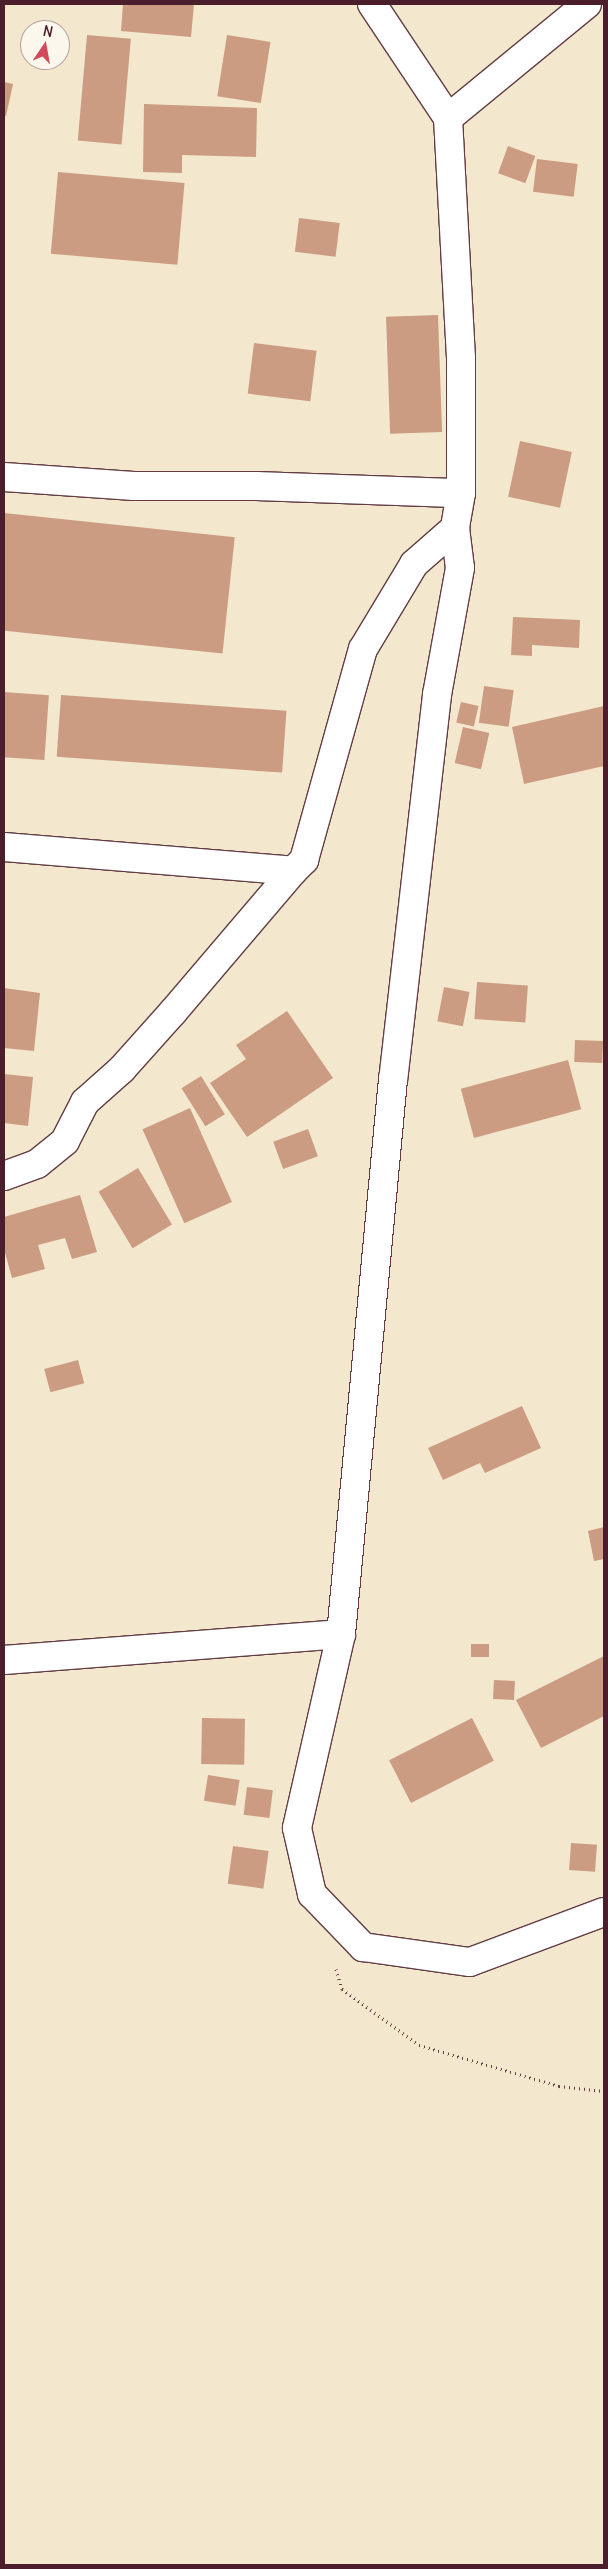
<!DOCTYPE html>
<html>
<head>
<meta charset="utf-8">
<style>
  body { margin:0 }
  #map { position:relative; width:608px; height:2569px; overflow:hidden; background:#f3e7ce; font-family:Delius,sans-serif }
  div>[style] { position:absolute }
  .building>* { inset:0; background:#cb9c81; transform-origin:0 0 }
  .path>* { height:3px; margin-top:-1.5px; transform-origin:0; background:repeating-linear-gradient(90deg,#633d43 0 1px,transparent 0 5px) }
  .roads { filter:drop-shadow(1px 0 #633d43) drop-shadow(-1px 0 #633d43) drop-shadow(0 1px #633d43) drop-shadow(0 -1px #633d43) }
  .minor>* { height:28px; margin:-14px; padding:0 14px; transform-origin:14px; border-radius:14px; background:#fff }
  span { translate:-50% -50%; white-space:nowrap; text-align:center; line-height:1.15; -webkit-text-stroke:4px #fbf7ec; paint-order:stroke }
  .frame { position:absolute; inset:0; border:5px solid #4a1f2b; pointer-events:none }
  .north { position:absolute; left:20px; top:20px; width:50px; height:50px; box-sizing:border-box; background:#fbf7ec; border:1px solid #b4a19f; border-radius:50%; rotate:12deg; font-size:14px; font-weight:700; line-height:20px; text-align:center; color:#4a1f2b }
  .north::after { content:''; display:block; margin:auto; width:18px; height:22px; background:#d1495b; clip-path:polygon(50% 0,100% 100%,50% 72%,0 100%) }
</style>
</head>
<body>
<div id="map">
  <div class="building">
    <i style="clip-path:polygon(123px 4px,194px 4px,191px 37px,121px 31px)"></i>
    <i style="left:87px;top:35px;width:44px;height:106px;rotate:5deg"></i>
    <i style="left:227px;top:35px;width:44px;height:62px;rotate:9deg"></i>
    <i style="clip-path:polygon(4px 82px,13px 84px,6px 116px,4px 115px)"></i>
    <i style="clip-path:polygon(144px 104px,257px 108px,256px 157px,182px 155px,182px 173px,143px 172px)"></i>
    <i style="left:508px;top:146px;width:29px;height:29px;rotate:20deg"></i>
    <i style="left:537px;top:159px;width:41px;height:33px;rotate:7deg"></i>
    <i style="left:58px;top:172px;width:127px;height:82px;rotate:5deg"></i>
    <i style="left:299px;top:218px;width:41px;height:34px;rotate:7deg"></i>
    <i style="left:438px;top:315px;width:117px;height:52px;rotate:88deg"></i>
    <i style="left:254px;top:343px;width:63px;height:51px;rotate:7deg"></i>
    <i style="left:520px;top:441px;width:53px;height:57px;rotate:12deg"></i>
    <i style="left:4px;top:513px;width:232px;height:117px;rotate:6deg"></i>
    <i style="clip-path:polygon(513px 617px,580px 620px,579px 648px,532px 645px,532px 656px,511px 655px)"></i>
    <i style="left:484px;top:686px;width:30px;height:37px;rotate:8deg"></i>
    <i style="left:4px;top:692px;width:45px;height:65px;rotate:4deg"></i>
    <i style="left:61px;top:695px;width:226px;height:62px;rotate:4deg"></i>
    <i style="left:461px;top:702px;width:18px;height:21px;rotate:13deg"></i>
    <i style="clip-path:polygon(604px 706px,604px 766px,524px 784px,512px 727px)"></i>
    <i style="left:463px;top:727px;width:27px;height:37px;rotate:13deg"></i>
    <i style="left:477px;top:982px;width:51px;height:37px;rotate:4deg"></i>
    <i style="left:444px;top:987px;width:26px;height:35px;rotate:11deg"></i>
    <i style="clip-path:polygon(4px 988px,40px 993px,34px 1051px,4px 1048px)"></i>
    <i style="clip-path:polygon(287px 1011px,333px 1078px,247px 1137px,210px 1083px,246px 1059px,236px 1045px)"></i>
    <i style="left:575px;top:1040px;width:28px;height:22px;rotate:2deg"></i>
    <i style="left:568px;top:1060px;width:51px;height:111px;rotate:75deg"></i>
    <i style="clip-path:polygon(4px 1074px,33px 1077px,28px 1126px,4px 1123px)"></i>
    <i style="left:201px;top:1076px;width:45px;height:23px;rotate:58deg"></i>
    <i style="left:190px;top:1108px;width:103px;height:52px;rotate:66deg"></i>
    <i style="left:308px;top:1129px;width:29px;height:37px;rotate:70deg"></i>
    <i style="left:138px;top:1168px;width:66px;height:46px;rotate:59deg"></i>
    <i style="clip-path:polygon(80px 1195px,97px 1252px,72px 1259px,65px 1238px,38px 1245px,45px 1269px,12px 1278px,4px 1249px,4px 1217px)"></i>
    <i style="left:78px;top:1360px;width:24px;height:35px;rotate:75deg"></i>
    <i style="clip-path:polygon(522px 1406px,541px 1448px,485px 1473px,480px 1463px,443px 1480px,428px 1448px)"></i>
    <i style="clip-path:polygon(604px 1527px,604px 1559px,594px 1561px,588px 1531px)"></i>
    <i style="left:471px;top:1644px;width:18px;height:13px"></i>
    <i style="clip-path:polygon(604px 1656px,604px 1716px,541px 1748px,516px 1700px)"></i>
    <i style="left:494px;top:1680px;width:21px;height:19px;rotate:3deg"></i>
    <i style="left:202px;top:1718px;width:43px;height:46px;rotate:1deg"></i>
    <i style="left:472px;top:1718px;width:48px;height:93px;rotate:63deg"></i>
    <i style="left:208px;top:1775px;width:32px;height:26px;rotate:9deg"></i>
    <i style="left:247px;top:1787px;width:26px;height:28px;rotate:7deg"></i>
    <i style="left:571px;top:1843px;width:26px;height:27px;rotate:4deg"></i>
    <i style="left:233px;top:1846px;width:36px;height:38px;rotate:8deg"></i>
  </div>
  <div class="path">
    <i style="left:336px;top:1969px;width:21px;rotate:73deg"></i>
    <i style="left:342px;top:1989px;width:95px;rotate:36deg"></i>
    <i style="left:419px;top:2045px;width:146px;rotate:16.3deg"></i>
    <i style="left:559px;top:2086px;width:45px;rotate:6.3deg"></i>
  </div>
  <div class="roads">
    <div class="minor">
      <i style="left:372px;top:4px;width:137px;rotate:56.3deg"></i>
      <i style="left:587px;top:4px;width:180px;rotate:140.6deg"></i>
      <i style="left:448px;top:118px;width:240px;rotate:86.9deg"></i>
      <i style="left:461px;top:358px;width:135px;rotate:90deg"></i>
      <i style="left:461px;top:493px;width:36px;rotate:100deg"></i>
      <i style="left:455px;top:528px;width:40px;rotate:82.9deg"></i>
      <i style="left:460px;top:568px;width:129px;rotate:100.3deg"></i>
      <i style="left:437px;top:695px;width:387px;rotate:96.5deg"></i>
      <i style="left:393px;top:1079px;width:557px;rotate:95.35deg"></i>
      <i style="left:341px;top:1634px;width:199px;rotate:102.8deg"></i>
      <i style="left:297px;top:1828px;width:68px;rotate:77.2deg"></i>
      <i style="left:312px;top:1894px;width:74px;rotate:46.1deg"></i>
      <i style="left:363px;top:1947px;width:108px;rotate:8deg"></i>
      <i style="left:470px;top:1962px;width:143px;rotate:-20.5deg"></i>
      <i style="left:4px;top:477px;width:130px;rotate:4deg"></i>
      <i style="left:134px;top:486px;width:122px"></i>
      <i style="left:256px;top:486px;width:205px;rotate:2deg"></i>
      <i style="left:4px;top:847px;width:290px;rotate:4.7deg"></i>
      <i style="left:293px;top:871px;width:16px;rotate:-45deg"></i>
      <i style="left:304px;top:860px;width:219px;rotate:-74.4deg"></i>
      <i style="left:363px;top:649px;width:99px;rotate:-59deg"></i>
      <i style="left:414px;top:564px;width:55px;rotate:-41.3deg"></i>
      <i style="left:4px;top:1176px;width:35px;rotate:-20deg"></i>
      <i style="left:37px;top:1164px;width:36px;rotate:-39deg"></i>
      <i style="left:65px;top:1141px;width:44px;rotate:-62.9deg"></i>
      <i style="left:85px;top:1102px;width:50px;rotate:-41.7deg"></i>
      <i style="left:122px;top:1069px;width:76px;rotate:-48.2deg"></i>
      <i style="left:173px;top:1012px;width:185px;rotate:-49.6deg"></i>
      <i style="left:4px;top:1660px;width:338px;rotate:-4.4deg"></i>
    </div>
  </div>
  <div class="frame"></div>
  <div class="north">N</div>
</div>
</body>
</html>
